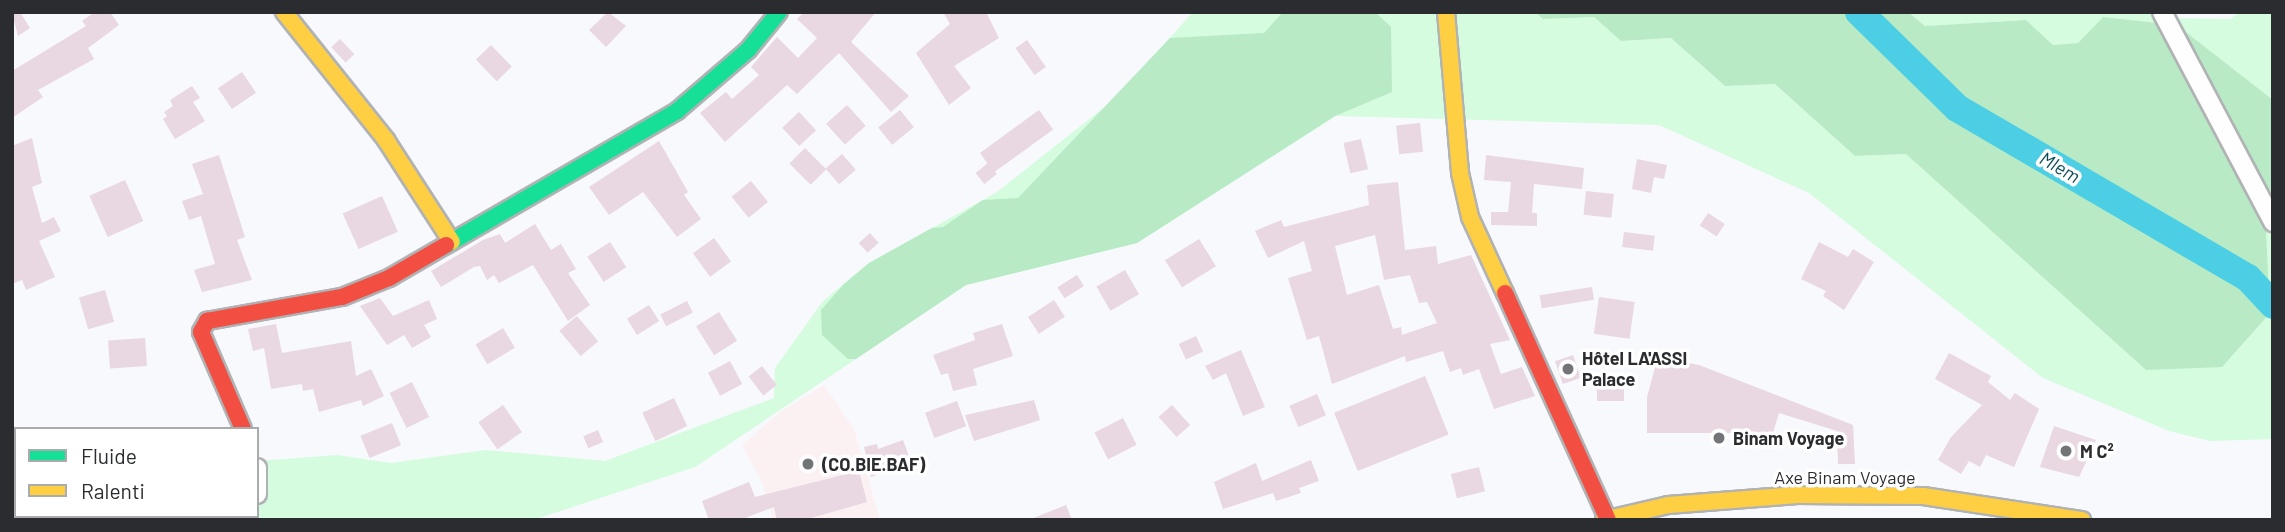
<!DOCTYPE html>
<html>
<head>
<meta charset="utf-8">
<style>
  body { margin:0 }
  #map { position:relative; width:2285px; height:532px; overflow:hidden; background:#f7f9fc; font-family:Barlow,sans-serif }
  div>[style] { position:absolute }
  .education>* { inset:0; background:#fbf0f2 }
  .green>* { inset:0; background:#d5fcdf }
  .forest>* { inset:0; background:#b8eac6 }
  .river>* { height:28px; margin:-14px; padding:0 14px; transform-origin:14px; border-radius:14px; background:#4ccee4 }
  .building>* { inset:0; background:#e9d7e2; transform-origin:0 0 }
  .roads { filter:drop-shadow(2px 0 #b0b2b4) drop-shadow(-2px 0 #b0b2b4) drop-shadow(0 2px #b0b2b4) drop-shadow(0 -2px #b0b2b4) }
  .street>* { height:18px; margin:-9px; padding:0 9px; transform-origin:9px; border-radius:9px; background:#fefeff }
  .fast>* { height:16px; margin:-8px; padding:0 8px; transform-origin:8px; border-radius:8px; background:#16e098 }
  .slow>* { height:16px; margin:-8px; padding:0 8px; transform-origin:8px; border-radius:8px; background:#ffcf43 }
  .jam>* { height:16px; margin:-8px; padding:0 8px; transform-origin:8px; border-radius:8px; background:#f24e42 }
  .dots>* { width:19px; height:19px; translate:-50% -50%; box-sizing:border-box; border:4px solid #fff; border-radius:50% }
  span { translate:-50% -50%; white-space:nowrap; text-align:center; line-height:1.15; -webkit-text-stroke:7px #fff; paint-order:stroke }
  .poi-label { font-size:18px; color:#2a2c2f; font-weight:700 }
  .left { translate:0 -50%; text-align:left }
  .street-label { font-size:18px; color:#2a2c2f }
  .water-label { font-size:19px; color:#0c4c59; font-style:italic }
  .frame { position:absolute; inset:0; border:14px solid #2a2c2f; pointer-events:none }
  .legend { position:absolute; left:14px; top:427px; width:245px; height:91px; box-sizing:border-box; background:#fff; border:2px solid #aaabac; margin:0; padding:9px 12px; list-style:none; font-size:21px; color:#2a2c2f }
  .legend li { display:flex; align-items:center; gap:14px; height:35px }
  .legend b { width:35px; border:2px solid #aaabac }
</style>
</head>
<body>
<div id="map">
  <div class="education">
    <i style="clip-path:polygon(824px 385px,854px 429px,880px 520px,773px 520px,762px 482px,742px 445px,780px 412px)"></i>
  </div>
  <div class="green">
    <i style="clip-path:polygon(1193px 12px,1535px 12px,1543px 19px,1594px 17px,1621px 41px,1671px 38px,1725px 86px,1775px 84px,1855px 156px,1906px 154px,2146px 370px,2273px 203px,2273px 439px,2210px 441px,2169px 431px,2043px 378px,1809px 193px,1659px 125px,1336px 116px,1137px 243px,966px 285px,695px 467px,533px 520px,110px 520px,257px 516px,257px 461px,337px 455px,391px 463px,486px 450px,605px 461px,774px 398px,775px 368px,823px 301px,869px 263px,997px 192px,1116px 98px)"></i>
    <i style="clip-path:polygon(1908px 12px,2150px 12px,2168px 18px,2230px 19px,2240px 12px,2273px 12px,2273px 100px,2168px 18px,2158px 23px,2103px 17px,2078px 43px,2053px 45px,2026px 20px,1925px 26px)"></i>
  </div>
  <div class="forest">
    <i style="clip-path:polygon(1283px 12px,1375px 12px,1391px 27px,1392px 92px,1335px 116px,1137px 243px,966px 285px,856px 359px,848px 359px,822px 335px,821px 310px,844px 284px,869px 263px,932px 228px,943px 227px,983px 200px,1018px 198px,1170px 38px,1264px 33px)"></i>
    <i style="clip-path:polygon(1535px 12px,1908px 12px,1925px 26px,2026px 20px,2053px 45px,2078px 43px,2103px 17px,2158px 23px,2168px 18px,2273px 100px,2273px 203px,2265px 212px,2270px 313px,2222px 367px,2146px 370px,1906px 154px,1855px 156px,1775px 84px,1725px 86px,1671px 38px,1621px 41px,1594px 17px,1543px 19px)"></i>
  </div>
  <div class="river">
    <i style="left:1859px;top:12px;width:137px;rotate:44.4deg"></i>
    <i style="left:1957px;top:108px;width:337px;rotate:30.3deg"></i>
    <i style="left:2248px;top:278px;width:37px;rotate:47deg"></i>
  </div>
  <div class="building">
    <i style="clip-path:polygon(12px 12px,20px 12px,30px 28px,18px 36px)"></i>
    <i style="clip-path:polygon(95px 12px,110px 12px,119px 25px,88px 48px,94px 59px,38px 90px,43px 97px,12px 118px,12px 71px,86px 26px,82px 21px)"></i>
    <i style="clip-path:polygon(608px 12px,626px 26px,606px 47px,589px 30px)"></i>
    <i style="clip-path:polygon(804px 12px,876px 12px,851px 42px,909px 96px,891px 112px,839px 53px,797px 94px,787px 85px,725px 142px,700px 113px,726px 92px,732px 99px,759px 75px,751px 67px,777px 37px,798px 58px,817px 38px,797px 19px)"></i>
    <i style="clip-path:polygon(943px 12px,986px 12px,999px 38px,954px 66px,971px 88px,949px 105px,916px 53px,950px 24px)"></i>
    <i style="left:340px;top:39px;width:21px;height:12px;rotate:47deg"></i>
    <i style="left:1027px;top:40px;width:33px;height:14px;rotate:55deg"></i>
    <i style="left:491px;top:45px;width:30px;height:21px;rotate:46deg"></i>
    <i style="left:242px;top:72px;width:25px;height:29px;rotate:56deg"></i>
    <i style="clip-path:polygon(192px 86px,200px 98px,193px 102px,205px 121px,175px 139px,163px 119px,167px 116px,164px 112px,173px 106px,170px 100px)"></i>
    <i style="left:847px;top:105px;width:28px;height:28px;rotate:48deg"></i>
    <i style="left:900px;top:110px;width:22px;height:28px;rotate:51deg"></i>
    <i style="left:1039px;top:110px;width:24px;height:73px;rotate:54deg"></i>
    <i style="left:799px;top:112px;width:25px;height:23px;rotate:47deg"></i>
    <i style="left:1420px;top:123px;width:29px;height:24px;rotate:84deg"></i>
    <i style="clip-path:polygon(32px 138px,42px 183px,32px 187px,42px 223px,54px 217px,61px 231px,39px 241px,55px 277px,26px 290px,22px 280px,12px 284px,12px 146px)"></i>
    <i style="left:1361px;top:139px;width:31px;height:18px;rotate:77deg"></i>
    <i style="clip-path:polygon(659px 141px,688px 192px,684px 195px,701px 219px,677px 237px,643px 192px,609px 215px,589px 187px)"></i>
    <i style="left:805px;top:148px;width:30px;height:22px;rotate:45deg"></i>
    <i style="left:842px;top:154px;width:21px;height:22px;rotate:49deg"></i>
    <i style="clip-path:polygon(219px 155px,245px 237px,237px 240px,252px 280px,202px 292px,194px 270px,215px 264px,201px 216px,189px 220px,182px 201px,203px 194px,192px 164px)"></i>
    <i style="clip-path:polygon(1486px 155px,1584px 168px,1582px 189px,1534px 184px,1532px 213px,1537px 213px,1537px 226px,1491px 225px,1491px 212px,1508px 212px,1511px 182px,1484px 180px)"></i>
    <i style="clip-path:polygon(1637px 159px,1667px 165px,1664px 179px,1654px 177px,1651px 193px,1632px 189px)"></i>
    <i style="left:988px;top:163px;width:14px;height:16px;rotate:51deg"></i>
    <i style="left:125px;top:180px;width:45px;height:39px;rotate:66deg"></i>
    <i style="left:751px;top:181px;width:27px;height:25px;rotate:51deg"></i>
    <i style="clip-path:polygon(evenodd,1398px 182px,1405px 250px,1436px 246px,1438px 264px,1471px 255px,1510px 340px,1490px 344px,1501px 374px,1522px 367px,1535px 396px,1494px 409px,1479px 369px,1463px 375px,1461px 368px,1450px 372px,1443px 351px,1406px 362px,1405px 356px,1332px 384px,1319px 336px,1307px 340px,1288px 278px,1312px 271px,1304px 241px,1268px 258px,1255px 231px,1281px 220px,1284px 227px,1369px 205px,1367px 185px,1398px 182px,1375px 235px,1384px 280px,1410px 275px,1419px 303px,1427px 302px,1437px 323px,1402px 335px,1401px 327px,1393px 329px,1379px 285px,1347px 295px,1335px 246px,1375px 235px)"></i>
    <i style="left:1586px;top:191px;width:28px;height:24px;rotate:6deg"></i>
    <i style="left:382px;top:196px;width:39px;height:43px;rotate:66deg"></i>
    <i style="left:1708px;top:213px;width:20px;height:15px;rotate:33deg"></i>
    <i style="clip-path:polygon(535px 224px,551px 250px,561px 244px,576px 269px,568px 273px,590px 305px,568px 321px,533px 265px,499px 283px,494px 275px,487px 280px,480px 266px,474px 267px,441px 287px,431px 271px,483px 240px,500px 234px,505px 243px)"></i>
    <i style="left:1624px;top:232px;width:31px;height:15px;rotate:7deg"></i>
    <i style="left:870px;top:233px;width:13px;height:15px;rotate:48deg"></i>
    <i style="left:714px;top:238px;width:29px;height:26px;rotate:54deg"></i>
    <i style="left:1199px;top:239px;width:32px;height:40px;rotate:58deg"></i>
    <i style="left:610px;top:242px;width:30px;height:27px;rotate:57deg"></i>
    <i style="clip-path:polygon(1819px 242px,1848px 257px,1853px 249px,1874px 262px,1844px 310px,1823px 296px,1826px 291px,1801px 279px)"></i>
    <i style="left:1125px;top:270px;width:28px;height:33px;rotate:60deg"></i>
    <i style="left:1077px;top:275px;width:13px;height:23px;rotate:58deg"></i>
    <i style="left:1592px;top:287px;width:13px;height:53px;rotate:81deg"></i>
    <i style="left:105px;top:290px;width:33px;height:27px;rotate:74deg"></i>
    <i style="left:1599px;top:297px;width:36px;height:37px;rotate:8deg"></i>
    <i style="clip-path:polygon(380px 298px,393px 316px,429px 300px,437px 319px,424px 325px,431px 337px,412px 348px,404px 335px,387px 345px,360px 306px)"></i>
    <i style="left:1054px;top:300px;width:20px;height:31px;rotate:57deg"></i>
    <i style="left:687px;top:301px;width:13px;height:30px;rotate:63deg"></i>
    <i style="left:649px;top:305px;width:19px;height:26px;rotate:58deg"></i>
    <i style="left:719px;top:312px;width:34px;height:27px;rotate:58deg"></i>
    <i style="left:577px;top:316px;width:33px;height:23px;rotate:50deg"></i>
    <i style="clip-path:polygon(276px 324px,282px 353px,351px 341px,356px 376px,371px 369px,384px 396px,363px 406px,361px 400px,319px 412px,313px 389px,303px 391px,302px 384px,271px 389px,264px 348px,253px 351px,248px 329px)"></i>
    <i style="clip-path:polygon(1002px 324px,1013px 356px,973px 369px,977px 385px,953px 391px,948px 373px,941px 375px,933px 355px,975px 340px,973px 333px)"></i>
    <i style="left:503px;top:328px;width:23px;height:32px;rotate:59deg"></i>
    <i style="left:1196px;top:336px;width:17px;height:19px;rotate:65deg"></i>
    <i style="left:145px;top:338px;width:28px;height:37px;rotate:86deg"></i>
    <i style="clip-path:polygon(1241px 350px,1265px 407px,1243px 416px,1226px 373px,1213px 380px,1205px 366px)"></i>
    <i style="clip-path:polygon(1949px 353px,1991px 376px,1988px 382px,2010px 400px,2015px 393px,2039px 409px,2014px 467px,1986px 455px,1980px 467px,1969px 461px,1961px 474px,1938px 460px,1951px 437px,1982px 405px,1935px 379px)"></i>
    <i style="left:1573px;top:355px;width:24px;height:19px;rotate:71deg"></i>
    <i style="clip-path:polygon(1658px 357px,1699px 365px,1853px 425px,1855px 464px,1838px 464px,1837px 431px,1779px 413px,1773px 433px,1647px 433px,1647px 397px)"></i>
    <i style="left:730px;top:361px;width:26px;height:25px;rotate:62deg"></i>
    <i style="left:762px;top:366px;width:24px;height:17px;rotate:52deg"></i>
    <i style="left:1425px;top:376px;width:63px;height:98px;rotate:68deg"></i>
    <i style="left:412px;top:382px;width:39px;height:25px;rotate:64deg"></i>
    <i style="left:1624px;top:387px;width:14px;height:27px;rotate:90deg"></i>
    <i style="left:1317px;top:394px;width:23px;height:30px;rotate:67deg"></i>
    <i style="left:674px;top:398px;width:31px;height:35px;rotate:65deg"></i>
    <i style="clip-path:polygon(1034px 400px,1040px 420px,974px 441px,965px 415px)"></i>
    <i style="left:957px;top:401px;width:27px;height:34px;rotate:70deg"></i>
    <i style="left:503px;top:405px;width:33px;height:30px;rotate:55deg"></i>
    <i style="left:1172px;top:405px;width:27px;height:18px;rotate:48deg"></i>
    <i style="left:1123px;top:418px;width:30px;height:32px;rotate:63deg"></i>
    <i style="left:392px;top:423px;width:24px;height:34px;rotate:68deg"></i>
    <i style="clip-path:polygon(2054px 426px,2096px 440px,2079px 477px,2040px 467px)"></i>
    <i style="left:598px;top:430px;width:13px;height:16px;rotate:67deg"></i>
    <i style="clip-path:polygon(903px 440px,911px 462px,871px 477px,864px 447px,877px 444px,878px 449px)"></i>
    <i style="clip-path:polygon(1311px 460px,1319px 481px,1299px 488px,1301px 493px,1276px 501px,1273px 493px,1223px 509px,1214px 482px,1256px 463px,1262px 481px)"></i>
    <i style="left:1479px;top:467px;width:25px;height:29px;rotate:76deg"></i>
    <i style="clip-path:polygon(859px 471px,867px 502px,804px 520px,777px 520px,774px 507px,740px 520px,709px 520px,702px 501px,749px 482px,755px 497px)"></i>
    <i style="clip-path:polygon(1066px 505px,1072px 520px,1031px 520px,1031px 519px)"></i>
  </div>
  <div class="roads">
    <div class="street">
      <i style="left:2162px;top:12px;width:238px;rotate:62.1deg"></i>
      <i style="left:257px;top:468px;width:26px;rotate:90deg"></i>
      <i style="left:246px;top:520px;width:4px;rotate:-63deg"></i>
    </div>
    <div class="fast">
      <i style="left:446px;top:245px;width:267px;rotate:-30.1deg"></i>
      <i style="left:677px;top:111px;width:94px;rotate:-40.7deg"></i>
      <i style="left:748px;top:50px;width:49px;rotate:-50.8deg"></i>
    </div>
    <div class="slow">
      <i style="left:284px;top:12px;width:164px;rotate:51.4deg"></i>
      <i style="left:386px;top:140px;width:121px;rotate:57.1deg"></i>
      <i style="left:1446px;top:12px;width:162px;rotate:85deg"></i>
      <i style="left:1460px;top:173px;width:45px;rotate:77.2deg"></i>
      <i style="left:1470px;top:217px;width:84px;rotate:65.3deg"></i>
      <i style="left:1604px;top:520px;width:66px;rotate:-13.2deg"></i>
      <i style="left:1668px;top:505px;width:130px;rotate:-4.4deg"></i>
      <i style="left:1798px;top:495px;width:125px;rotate:0.5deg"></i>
      <i style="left:1923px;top:496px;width:161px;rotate:8.6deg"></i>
    </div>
    <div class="jam">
      <i style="left:1505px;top:293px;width:249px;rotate:65.6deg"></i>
      <i style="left:243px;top:429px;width:106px;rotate:-113.4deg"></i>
      <i style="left:201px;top:332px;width:13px;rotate:-61deg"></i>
      <i style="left:207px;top:321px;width:137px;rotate:-10.1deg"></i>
      <i style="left:342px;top:297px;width:51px;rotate:-22deg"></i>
      <i style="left:389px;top:278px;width:66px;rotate:-30.1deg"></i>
    </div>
  </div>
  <div class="dots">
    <i style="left:1568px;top:369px;background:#727477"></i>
    <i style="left:1719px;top:438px;background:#727477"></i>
    <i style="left:2066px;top:451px;background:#727477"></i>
    <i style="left:808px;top:464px;background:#727477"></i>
  </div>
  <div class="poi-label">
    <span class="left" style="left:1582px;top:369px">Hôtel LA'ASSI<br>Palace</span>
    <span class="left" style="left:1733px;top:438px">Binam Voyage</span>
    <span class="left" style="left:2080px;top:451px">M C²</span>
    <span class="left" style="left:822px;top:464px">(CO.BIE.BAF)</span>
  </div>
  <div class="street-label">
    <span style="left:1845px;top:477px">Axe Binam Voyage</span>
  </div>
  <div class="water-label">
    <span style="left:2060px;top:167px;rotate:30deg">Mlem</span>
  </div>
  <div class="frame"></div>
  <ul class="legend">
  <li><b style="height:9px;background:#16e098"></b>Fluide</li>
  <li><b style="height:9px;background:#ffcf43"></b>Ralenti</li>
  </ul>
</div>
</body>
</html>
